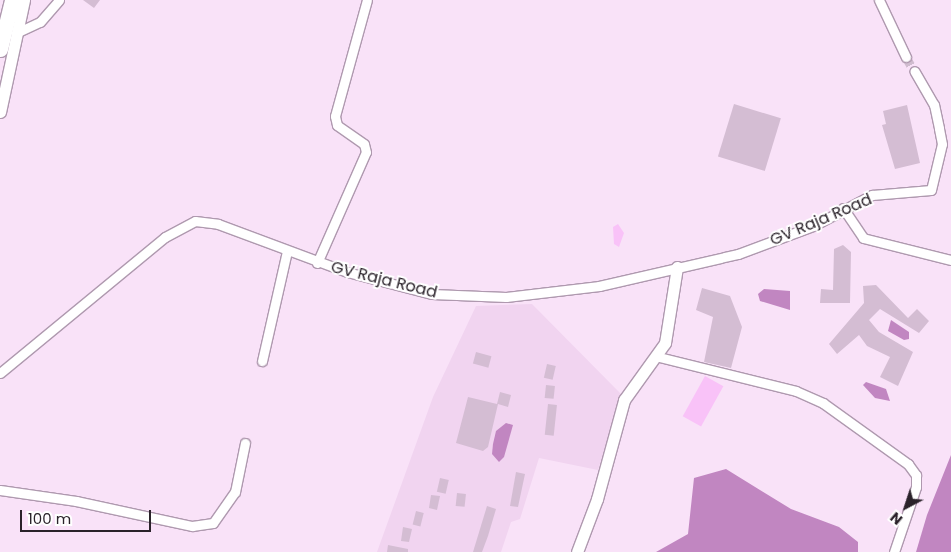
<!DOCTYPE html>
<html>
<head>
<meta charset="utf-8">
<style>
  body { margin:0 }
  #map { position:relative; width:951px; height:552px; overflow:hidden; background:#f9e2f8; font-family:Poppins,sans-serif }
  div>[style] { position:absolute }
  .built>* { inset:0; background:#f1d4f0 }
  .green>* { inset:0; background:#f9c2f8; transform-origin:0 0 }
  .water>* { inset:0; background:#c186c1 }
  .building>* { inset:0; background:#d4bdd3; transform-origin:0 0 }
  .street-tunnel>* { height:9px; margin-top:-4.5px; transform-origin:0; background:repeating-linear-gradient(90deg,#d0bccf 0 9px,transparent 0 13.5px) }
  .roads { filter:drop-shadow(1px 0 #af99af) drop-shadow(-1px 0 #af99af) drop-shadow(0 1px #af99af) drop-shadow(0 -1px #af99af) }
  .street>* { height:9px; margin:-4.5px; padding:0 4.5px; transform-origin:4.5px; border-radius:4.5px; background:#fff }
  .secondary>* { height:11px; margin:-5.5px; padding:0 5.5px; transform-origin:5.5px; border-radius:5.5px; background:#fff }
  .highway>* { height:15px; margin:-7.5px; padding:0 7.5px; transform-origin:7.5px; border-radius:7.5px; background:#fff }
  span { translate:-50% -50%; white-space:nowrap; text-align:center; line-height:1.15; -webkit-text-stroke:4px #fff; paint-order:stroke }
  .street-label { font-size:16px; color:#2a222a }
  .north { position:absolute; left:881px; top:482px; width:50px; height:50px; -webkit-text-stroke:4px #fff; paint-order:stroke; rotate:220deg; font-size:14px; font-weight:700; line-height:20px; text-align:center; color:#2a222a }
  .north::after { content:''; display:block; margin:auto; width:18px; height:22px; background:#2a222a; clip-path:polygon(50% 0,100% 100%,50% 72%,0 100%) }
  .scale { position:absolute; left:20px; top:510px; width:131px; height:22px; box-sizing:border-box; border:2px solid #2a222a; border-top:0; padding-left:6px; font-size:15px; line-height:18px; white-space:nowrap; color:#2a222a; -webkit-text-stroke:4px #fff; paint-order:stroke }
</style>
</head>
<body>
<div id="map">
  <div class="built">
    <i style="clip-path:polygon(532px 304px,621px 394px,598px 470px,539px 458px,520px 519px,511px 522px,501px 552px,377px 552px,433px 397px,476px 306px)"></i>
  </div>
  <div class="green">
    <i style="clip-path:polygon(618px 224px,624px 233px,619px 247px,614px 244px,613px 227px)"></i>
    <i style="left:705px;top:376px;width:21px;height:46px;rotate:29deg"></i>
  </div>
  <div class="water">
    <i style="clip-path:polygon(764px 289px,790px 291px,790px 310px,760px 301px,758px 294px)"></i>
    <i style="clip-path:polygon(891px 320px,909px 332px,909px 339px,904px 340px,888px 331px)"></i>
    <i style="clip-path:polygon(866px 382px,886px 389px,890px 401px,875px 398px,863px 385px)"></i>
    <i style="clip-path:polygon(506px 423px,513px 425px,504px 457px,499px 462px,492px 454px,493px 444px,496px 431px)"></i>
    <i style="clip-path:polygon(951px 455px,951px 552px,916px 552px,927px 515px)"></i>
    <i style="clip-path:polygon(726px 469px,791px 509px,839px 527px,858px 542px,858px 552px,656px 552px,688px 534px,694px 478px)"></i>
  </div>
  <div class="building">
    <i style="clip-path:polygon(83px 0,100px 0,94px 8px)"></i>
    <i style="left:734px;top:104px;width:49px;height:55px;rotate:17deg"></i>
    <i style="clip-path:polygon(907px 105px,920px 163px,895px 169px,882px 125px,886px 124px,883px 111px)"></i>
    <i style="clip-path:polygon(843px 245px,851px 252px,850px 303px,820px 303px,821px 289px,833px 290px,834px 249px)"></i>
    <i style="clip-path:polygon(876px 285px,908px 318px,917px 309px,929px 321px,919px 333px,880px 309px,869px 320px,879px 332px,913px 352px,898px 386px,880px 377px,890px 357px,867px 346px,859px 335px,837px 354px,829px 344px,864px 303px,863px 286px)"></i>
    <i style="clip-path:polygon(702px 288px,730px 296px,742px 327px,731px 368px,704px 362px,713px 317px,696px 310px)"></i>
    <i style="left:476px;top:352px;width:16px;height:12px;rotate:15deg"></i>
    <i style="left:547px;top:364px;width:9px;height:14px;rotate:13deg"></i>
    <i style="left:546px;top:385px;width:9px;height:13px;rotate:6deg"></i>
    <i style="clip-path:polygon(500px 392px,511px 395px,508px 407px,498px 404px,488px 447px,483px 451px,456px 443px,468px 397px,497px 404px)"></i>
    <i style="left:548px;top:404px;width:9px;height:31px;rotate:6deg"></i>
    <i style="clip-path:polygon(516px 472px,525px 474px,518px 507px,510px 506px)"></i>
    <i style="left:440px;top:478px;width:9px;height:14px;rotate:13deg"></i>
    <i style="left:457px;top:493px;width:9px;height:13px;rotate:6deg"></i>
    <i style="clip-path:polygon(431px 495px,440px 496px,437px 510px,429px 508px)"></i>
    <i style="clip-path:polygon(487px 506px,496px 509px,488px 536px,482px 552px,473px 552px)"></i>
    <i style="left:416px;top:511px;width:8px;height:14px;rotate:14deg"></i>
    <i style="clip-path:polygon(403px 527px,412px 529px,409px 542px,401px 541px)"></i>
    <i style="clip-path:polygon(388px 545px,408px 549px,408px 552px,387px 552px)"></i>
  </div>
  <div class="street-tunnel">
    <i style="left:906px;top:57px;width:16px;rotate:60deg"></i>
  </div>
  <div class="roads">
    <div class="street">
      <i style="left:879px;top:0;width:63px;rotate:64.7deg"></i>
      <i style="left:16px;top:33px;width:26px;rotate:-25deg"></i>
      <i style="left:40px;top:22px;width:29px;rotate:-49deg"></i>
      <i style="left:843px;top:208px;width:36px;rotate:56deg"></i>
      <i style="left:863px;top:238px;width:91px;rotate:14deg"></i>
      <i style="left:317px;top:263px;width:121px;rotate:-66.2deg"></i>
      <i style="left:366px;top:152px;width:8px;rotate:-104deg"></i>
      <i style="left:364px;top:144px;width:33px;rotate:-145deg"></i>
      <i style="left:337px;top:125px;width:9px;rotate:-103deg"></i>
      <i style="left:335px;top:116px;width:120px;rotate:-74.6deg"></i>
      <i style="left:659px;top:357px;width:141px;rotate:13.9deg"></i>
      <i style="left:796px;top:391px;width:30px;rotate:24deg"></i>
      <i style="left:823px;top:403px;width:105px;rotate:35.7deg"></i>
      <i style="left:908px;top:464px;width:14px;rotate:54deg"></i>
      <i style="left:916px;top:475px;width:12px;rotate:90deg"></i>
      <i style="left:916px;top:487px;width:69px;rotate:108.7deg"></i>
      <i style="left:262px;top:361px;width:113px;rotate:-77.2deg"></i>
      <i style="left:0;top:373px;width:214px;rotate:-39.5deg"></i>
      <i style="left:165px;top:237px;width:34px;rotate:-28deg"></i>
      <i style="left:195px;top:221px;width:23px;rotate:7deg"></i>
      <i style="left:218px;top:224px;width:138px;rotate:20.4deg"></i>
      <i style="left:347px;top:272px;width:88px;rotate:14.5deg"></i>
      <i style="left:432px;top:294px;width:74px;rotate:2.3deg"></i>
      <i style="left:506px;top:297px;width:94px;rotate:-6.7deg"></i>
      <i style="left:599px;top:286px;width:143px;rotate:-13deg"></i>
      <i style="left:738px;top:254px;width:80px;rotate:-20.5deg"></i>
      <i style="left:813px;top:226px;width:67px;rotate:-27.7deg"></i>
      <i style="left:872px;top:195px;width:59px;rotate:-4.8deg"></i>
      <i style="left:931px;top:190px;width:47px;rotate:-76.6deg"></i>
      <i style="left:942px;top:144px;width:16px;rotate:-101deg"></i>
      <i style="left:939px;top:128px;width:24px;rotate:-102deg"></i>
      <i style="left:934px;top:105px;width:39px;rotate:-120deg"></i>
      <i style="left:0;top:490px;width:77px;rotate:8.2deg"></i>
      <i style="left:76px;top:501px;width:119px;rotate:12.2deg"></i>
      <i style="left:192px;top:526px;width:21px;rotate:-8deg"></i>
      <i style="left:213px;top:523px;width:38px;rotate:-55deg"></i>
      <i style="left:235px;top:492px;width:50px;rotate:-78.5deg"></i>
    </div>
    <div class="secondary">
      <i style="left:0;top:112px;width:115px;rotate:-77.9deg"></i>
      <i style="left:577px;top:552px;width:57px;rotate:-69.3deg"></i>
      <i style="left:597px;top:499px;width:103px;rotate:-74.7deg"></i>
      <i style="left:624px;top:400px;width:70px;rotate:-54.3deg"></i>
      <i style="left:665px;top:343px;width:77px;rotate:-81deg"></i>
    </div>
    <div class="highway">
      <i style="left:0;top:49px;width:50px;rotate:-76.2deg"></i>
    </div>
  </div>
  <div class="street-label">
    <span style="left:821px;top:220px;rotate:-23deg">GV Raja Road</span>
    <span style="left:384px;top:280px;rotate:14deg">GV Raja Road</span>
  </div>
  <div class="north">N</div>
  <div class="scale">100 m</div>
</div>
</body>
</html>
